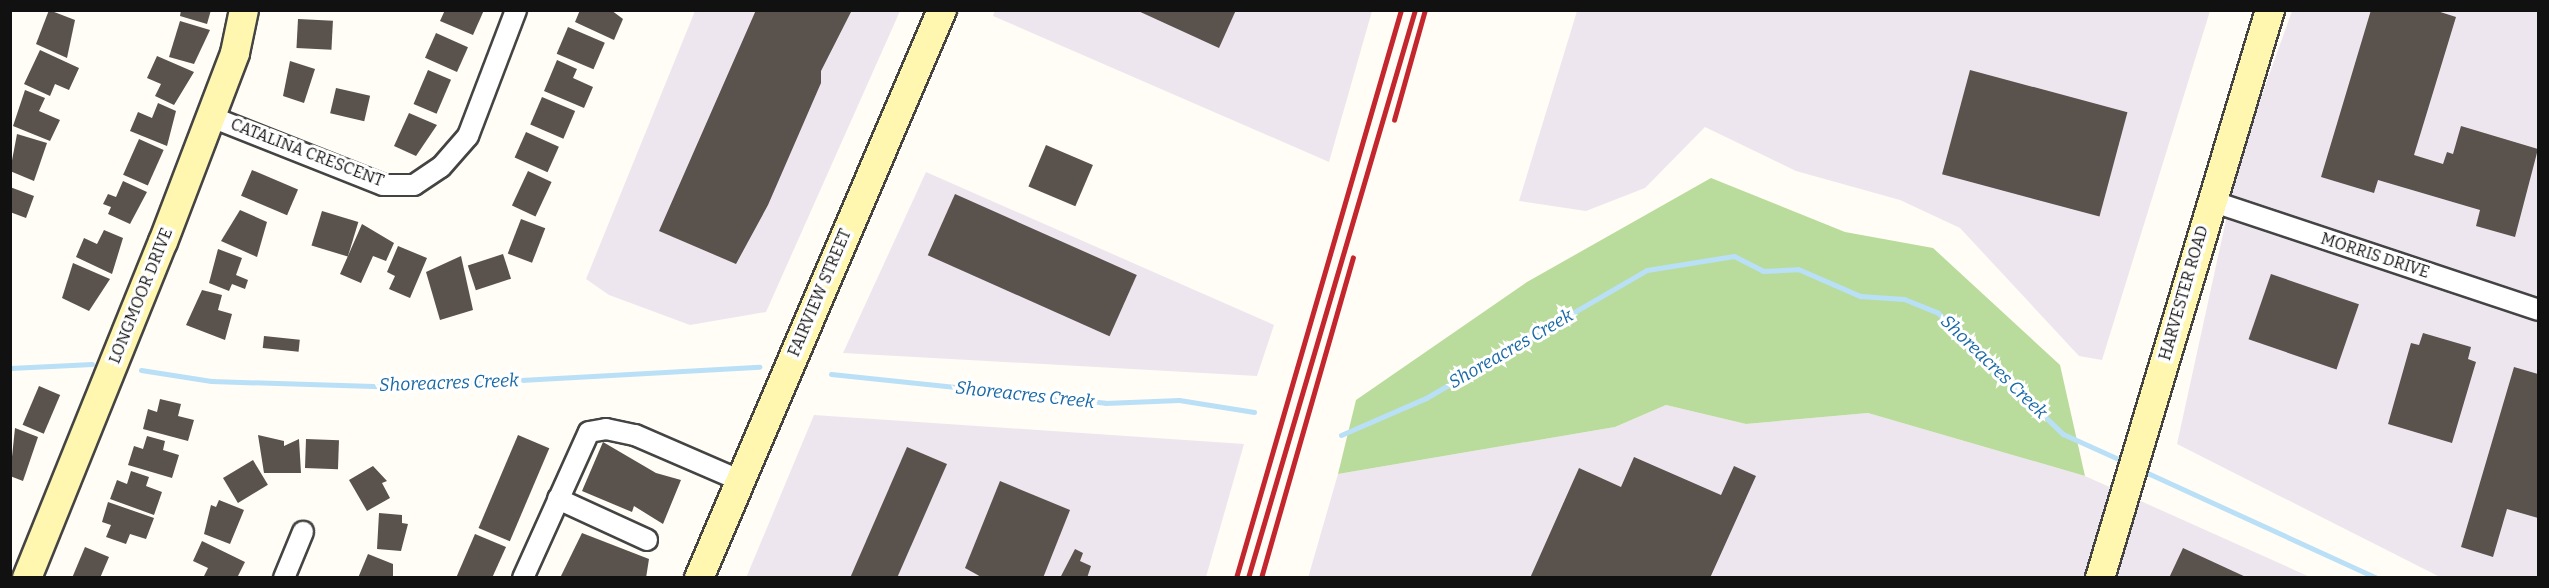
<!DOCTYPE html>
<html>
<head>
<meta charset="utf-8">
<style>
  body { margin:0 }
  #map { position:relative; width:2549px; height:588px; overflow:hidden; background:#fffdf5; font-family:Bitter,serif }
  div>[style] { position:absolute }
  .industrial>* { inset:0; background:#eee6ef }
  .forest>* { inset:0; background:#b9dc9c }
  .stream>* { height:5px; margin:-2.5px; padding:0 2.5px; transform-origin:2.5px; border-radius:2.5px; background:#b9e0f7 }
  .building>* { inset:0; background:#5a524d; transform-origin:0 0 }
  .roads { filter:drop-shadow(2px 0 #444) drop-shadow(-2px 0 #444) drop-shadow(0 2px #444) drop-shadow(0 -2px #444) }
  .street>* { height:20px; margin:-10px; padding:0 10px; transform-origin:10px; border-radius:10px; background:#fff }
  .secondary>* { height:28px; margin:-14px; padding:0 14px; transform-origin:14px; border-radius:14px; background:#fff6b0 }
  .rail>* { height:4.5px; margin:-2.25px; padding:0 2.25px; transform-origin:2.25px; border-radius:2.25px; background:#c4262e }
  span { translate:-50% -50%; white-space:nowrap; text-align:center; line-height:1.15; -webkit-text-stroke:6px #fff; paint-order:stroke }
  .street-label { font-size:16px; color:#111 }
  .water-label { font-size:18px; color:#1768a6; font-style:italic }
  .frame { position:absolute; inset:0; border:12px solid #111; pointer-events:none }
</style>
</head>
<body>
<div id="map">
  <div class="industrial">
    <i style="clip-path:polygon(995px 10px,1370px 10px,1372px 11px,1329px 162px,993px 16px)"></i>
    <i style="clip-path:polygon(695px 11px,900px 11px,766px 312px,690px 325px,609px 295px,586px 279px)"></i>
    <i style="clip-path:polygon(1577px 11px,2210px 11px,2102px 360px,2079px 356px,1960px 228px,1900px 200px,1796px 171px,1705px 127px,1645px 188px,1586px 211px,1519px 201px)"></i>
    <i style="clip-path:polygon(2292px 11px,2538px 11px,2538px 577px,2440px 577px,2177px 444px,2240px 156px)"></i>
    <i style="clip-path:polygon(926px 172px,1274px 325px,1257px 376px,843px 353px)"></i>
    <i style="clip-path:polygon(1666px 405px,1746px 424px,1868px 413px,2085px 476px,2310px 577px,1308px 578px,1338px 474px,1615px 427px)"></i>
    <i style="clip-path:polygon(814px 415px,1244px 444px,1206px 577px,746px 578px)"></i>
  </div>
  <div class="forest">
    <i style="clip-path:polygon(1711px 178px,1845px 232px,1933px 248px,2060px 365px,2085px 476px,1868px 413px,1746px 424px,1666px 405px,1615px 427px,1338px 474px,1356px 400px,1527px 282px)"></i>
  </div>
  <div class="stream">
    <i style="left:10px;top:368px;width:82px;rotate:-2.8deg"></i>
    <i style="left:141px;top:370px;width:71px;rotate:8.9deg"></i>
    <i style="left:211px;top:381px;width:186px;rotate:1.8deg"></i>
    <i style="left:397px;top:387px;width:363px;rotate:-3.2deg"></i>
    <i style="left:831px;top:374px;width:276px;rotate:6deg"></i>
    <i style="left:1105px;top:403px;width:74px;rotate:-2.3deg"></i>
    <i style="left:1179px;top:400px;width:76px;rotate:9.1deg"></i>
    <i style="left:1341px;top:435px;width:93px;rotate:-23.5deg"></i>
    <i style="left:1426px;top:398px;width:255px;rotate:-30.1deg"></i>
    <i style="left:1647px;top:270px;width:88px;rotate:-9.1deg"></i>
    <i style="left:1734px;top:256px;width:33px;rotate:27deg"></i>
    <i style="left:1763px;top:271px;width:35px;rotate:-3deg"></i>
    <i style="left:1798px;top:269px;width:68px;rotate:23.5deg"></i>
    <i style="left:1860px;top:296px;width:44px;rotate:3.9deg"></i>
    <i style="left:1904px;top:299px;width:37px;rotate:22deg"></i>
    <i style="left:1938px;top:313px;width:174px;rotate:44.1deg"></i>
    <i style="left:2063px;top:434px;width:68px;rotate:24.3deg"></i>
    <i style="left:2141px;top:470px;width:260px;rotate:24.6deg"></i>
  </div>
  <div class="building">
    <i style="clip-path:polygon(49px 10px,75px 20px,67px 58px,36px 44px)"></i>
    <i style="clip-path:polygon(181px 10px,211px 10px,207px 24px,180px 16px)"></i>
    <i style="clip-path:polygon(445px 10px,484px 10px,473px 35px,440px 21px)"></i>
    <i style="clip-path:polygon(580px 10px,611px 10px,623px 19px,614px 40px,575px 22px)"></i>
    <i style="clip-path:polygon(756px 10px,852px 10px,821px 71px,821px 83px,768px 205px,736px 264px,659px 231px)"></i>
    <i style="clip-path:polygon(1136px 10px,1236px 10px,1219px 48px)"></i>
    <i style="clip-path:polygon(2371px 10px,2434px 10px,2456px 17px,2414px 155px,2443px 164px,2447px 152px,2453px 154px,2461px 126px,2538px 149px,2515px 237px,2476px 226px,2480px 210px,2378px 180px,2374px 193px,2321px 177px)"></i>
    <i style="left:298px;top:19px;width:35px;height:29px;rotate:3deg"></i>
    <i style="clip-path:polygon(180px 21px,210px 30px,194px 64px,169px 57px)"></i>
    <i style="left:568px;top:27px;width:40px;height:29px;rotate:23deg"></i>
    <i style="left:436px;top:33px;width:35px;height:27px;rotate:24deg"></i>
    <i style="clip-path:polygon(40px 50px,79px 68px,69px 90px,55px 84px,50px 96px,24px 84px)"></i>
    <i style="clip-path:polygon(157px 56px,194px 72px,174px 105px,155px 96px,161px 84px,147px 78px)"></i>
    <i style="clip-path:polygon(557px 60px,577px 69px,573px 78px,593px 87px,584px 108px,544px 91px)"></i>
    <i style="clip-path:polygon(290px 61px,315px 69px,304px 103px,283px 96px)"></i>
    <i style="left:428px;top:70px;width:25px;height:37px;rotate:23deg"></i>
    <i style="left:1970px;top:70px;width:163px;height:108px;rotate:15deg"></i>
    <i style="left:336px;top:88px;width:35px;height:26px;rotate:13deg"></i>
    <i style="clip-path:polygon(25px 90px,45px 98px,39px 111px,60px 120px,50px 141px,13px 126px)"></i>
    <i style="left:542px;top:97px;width:36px;height:30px;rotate:23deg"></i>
    <i style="clip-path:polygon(158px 103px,176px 111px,167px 146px,130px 131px,138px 112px,152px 118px)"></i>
    <i style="clip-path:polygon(409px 113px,437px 125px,416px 156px,394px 146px)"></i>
    <i style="left:526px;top:132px;width:36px;height:28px;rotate:24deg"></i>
    <i style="clip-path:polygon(17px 134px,47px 143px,34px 181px,10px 171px)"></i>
    <i style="left:139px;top:139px;width:27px;height:39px;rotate:24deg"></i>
    <i style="left:1046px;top:145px;width:51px;height:45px;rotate:23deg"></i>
    <i style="left:252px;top:170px;width:50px;height:28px;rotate:23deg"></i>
    <i style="left:528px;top:171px;width:26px;height:38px;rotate:25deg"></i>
    <i style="clip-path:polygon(123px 181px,147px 192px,130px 224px,108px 214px,111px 207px,103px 204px,108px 194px,116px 197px)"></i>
    <i style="clip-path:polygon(10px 187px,34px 196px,26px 218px,10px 212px)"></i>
    <i style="left:955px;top:194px;width:199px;height:67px;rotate:24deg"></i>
    <i style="clip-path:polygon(240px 210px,267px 222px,257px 257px,221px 241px)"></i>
    <i style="left:322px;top:211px;width:38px;height:36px;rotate:17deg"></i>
    <i style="left:521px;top:219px;width:26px;height:37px;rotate:21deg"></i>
    <i style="clip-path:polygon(362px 224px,394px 243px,386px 261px,373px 256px,361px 283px,340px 274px)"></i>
    <i style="clip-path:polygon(104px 230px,123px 238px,112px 274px,76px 257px,84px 238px,97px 244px)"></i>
    <i style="clip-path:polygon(398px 246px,427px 258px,410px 298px,389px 289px,395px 276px,387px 272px)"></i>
    <i style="clip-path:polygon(218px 249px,242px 258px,236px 275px,248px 280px,245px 289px,232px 284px,229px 291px,209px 283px)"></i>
    <i style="left:503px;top:254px;width:26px;height:37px;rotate:72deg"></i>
    <i style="clip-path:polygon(461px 256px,473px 310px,440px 320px,426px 272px)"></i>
    <i style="clip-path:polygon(73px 263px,110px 279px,89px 311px,62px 298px)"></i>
    <i style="left:2271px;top:274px;width:93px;height:69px;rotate:19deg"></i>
    <i style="clip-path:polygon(202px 290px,222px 295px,218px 310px,232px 314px,225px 340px,186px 325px)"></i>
    <i style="clip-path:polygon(2423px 333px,2471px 347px,2468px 359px,2476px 362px,2452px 443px,2388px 424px,2411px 343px,2419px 345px)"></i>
    <i style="left:264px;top:336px;width:36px;height:12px;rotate:6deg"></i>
    <i style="clip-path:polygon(2514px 367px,2538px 374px,2538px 518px,2507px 509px,2493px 557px,2461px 547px)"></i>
    <i style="left:39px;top:386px;width:23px;height:42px;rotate:23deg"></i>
    <i style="clip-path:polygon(160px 399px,181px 404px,178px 416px,194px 420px,188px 441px,143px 429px,148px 409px,157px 412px)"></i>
    <i style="clip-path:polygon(15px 428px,38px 437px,23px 481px,10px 476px)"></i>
    <i style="clip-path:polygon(258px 435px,284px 441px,284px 446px,299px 439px,301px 473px,264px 473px)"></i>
    <i style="left:518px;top:435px;width:34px;height:101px;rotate:23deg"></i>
    <i style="clip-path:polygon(147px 436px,165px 441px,163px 450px,179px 455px,172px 478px,128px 465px,134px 446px,143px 449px)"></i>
    <i style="left:306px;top:439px;width:33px;height:29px;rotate:2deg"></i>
    <i style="clip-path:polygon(603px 442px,656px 473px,681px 480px,663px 524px,634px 506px,632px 512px,582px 491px)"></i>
    <i style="clip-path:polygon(907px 447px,947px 464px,897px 578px,850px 578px)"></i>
    <i style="clip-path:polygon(1634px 457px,1721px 495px,1734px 466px,1756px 476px,1710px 578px,1530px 578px,1579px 468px,1621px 487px)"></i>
    <i style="left:253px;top:460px;width:29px;height:35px;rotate:59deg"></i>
    <i style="clip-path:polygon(373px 466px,387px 481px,382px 483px,390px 498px,367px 511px,349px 480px)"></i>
    <i style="clip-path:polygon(131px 471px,149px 477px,146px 486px,162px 492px,154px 515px,110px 499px,117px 480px,127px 484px)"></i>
    <i style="clip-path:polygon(1000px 481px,1070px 510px,1043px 578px,983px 578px,965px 568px)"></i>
    <i style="clip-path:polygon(219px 500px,244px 510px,230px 544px,204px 534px,211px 505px,216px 507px)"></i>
    <i style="clip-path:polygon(108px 502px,154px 518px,146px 539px,130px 534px,126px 544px,106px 537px,111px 525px,102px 522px)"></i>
    <i style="clip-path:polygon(379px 513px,402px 515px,402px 523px,408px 524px,401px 551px,377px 549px)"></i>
    <i style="clip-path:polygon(582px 533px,649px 559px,646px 578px,560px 578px)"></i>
    <i style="clip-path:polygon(475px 534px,506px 547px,492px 578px,456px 578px)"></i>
    <i style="clip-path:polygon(202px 541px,245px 562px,237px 578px,203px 578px,208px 568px,193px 561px)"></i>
    <i style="clip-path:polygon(85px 547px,109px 557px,100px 578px,72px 578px)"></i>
    <i style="clip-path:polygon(2183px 548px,2248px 578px,2169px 578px)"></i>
    <i style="clip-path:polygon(1075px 549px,1083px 553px,1080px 561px,1091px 566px,1087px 578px,1060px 578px)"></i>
    <i style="clip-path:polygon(368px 554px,393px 564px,393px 578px,358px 578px)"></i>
  </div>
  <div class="roads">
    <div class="street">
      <i style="left:209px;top:116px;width:187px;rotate:21.6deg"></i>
      <i style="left:383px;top:185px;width:31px"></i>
      <i style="left:414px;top:185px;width:32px;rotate:-34deg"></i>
      <i style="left:441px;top:167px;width:41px;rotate:-48.9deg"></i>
      <i style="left:468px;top:136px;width:135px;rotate:-69.1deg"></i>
      <i style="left:2211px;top:201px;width:345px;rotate:18.4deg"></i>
      <i style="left:558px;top:499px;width:98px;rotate:24.7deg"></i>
      <i style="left:284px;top:578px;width:50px;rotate:-67.6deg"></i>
      <i style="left:523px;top:578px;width:160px;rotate:-65.7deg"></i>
      <i style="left:589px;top:432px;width:17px;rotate:-10deg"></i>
      <i style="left:606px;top:429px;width:30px;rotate:12deg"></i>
      <i style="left:635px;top:435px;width:113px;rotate:23.4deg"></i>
    </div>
    <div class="secondary">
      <i style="left:27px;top:578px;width:362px;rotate:-68deg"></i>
      <i style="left:163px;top:242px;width:202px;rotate:-69.1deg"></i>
      <i style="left:235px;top:53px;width:44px;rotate:-78.2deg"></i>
      <i style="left:699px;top:578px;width:618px;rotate:-66.84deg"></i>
      <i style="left:2100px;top:578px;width:593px;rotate:-73.34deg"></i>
    </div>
  </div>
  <div class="rail">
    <i style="left:1394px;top:120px;width:114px;rotate:-74.3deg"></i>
    <i style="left:1236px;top:578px;width:591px;rotate:-73.8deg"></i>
    <i style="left:1248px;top:578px;width:592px;rotate:-73.62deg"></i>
    <i style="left:1261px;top:578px;width:333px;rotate:-74deg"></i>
  </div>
  <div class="street-label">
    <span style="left:307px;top:153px;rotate:21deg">CATALINA CRESCENT</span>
    <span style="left:2375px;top:256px;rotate:18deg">MORRIS DRIVE</span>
    <span style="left:820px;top:293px;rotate:-67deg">FAIRVIEW STREET</span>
    <span style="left:2184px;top:293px;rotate:-74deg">HARVESTER ROAD</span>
    <span style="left:141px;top:296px;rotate:-68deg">LONGMOOR DRIVE</span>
  </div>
  <div class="water-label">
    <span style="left:1511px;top:349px;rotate:-30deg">Shoreacres Creek</span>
    <span style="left:1994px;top:367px;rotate:44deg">Shoreacres Creek</span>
    <span style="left:449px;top:383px;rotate:-2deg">Shoreacres Creek</span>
    <span style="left:1025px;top:395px;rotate:6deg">Shoreacres Creek</span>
  </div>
  <div class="frame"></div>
</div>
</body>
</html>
